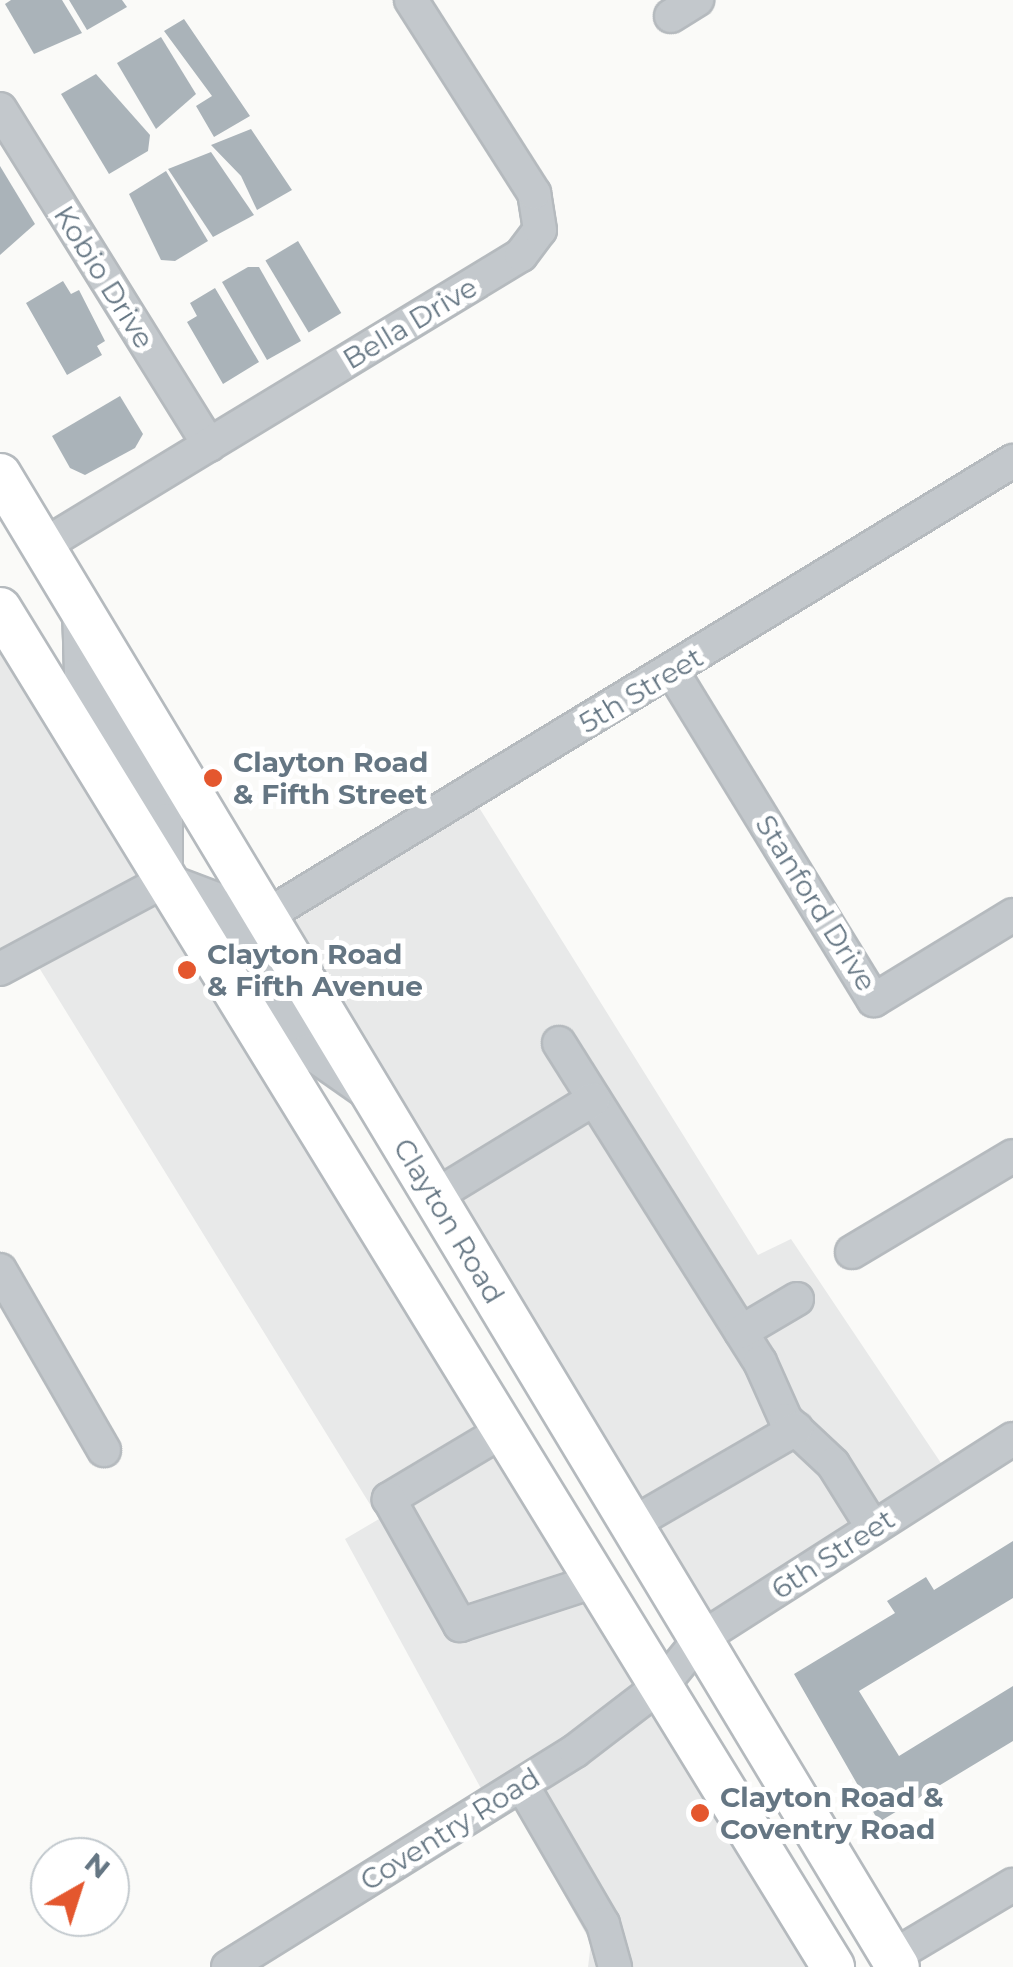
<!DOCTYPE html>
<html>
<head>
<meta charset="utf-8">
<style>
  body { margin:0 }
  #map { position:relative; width:1013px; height:1967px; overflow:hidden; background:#fafaf8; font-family:Montserrat,sans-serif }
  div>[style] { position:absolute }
  .built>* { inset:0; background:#e8e9e9 }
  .building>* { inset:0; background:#aab3b9; transform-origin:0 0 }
  .roads { filter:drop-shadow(2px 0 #b5babe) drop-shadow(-2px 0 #b5babe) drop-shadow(0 2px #b5babe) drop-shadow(0 -2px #b5babe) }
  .minor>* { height:32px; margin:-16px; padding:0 16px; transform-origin:16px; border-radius:16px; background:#c3c8cc }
  .major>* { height:42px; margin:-21px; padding:0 21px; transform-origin:21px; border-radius:21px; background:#fff }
  .dots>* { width:28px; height:28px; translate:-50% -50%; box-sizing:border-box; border:5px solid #fff; border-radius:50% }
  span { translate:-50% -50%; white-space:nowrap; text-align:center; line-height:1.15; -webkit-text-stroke:10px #fff; paint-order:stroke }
  .street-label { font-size:28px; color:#657683 }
  .poi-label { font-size:28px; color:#657683; font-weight:700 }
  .left { translate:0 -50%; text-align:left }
  .north { position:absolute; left:30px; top:1837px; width:100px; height:100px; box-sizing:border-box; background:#fff; border:2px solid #c1c8cd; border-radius:50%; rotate:39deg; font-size:28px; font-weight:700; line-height:40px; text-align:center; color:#657683 }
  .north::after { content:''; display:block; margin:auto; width:35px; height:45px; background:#e4572e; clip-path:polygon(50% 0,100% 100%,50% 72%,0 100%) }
</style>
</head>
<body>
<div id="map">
  <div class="built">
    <i style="clip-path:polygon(0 625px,833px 1967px,588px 1967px,591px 1943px,508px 1794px,490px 1805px,345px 1539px,379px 1519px,30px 953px,0 969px)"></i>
    <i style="clip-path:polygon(470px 793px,758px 1255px,791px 1239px,951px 1478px,700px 1639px,266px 916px)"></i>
  </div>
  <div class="building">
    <i style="clip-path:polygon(11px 0,62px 0,82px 33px,34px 54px,5px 4px)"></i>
    <i style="clip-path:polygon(69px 0,122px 0,127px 7px,87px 30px)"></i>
    <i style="clip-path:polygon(184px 19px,250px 116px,214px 137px,196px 106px,212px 96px,164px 31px)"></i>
    <i style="clip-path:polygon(161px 37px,196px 94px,156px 129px,117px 63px)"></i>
    <i style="clip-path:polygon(96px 74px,150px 135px,148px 151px,109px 174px,61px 94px)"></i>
    <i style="clip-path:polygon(251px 129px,292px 190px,257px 210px,241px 176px,211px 145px)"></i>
    <i style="clip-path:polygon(211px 152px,254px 215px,213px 237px,168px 169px)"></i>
    <i style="clip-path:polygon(0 166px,35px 224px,0 255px)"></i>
    <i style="clip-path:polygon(166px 171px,208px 241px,175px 261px,161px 260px,129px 194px)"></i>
    <i style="left:298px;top:241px;width:84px;height:38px;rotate:59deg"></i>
    <i style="clip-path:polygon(248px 267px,259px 267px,301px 341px,267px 360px,222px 282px)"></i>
    <i style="clip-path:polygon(63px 281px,71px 294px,79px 290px,105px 341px,97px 346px,102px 355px,67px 375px,26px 303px)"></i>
    <i style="clip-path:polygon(215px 288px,259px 362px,223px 384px,187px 322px,197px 316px,190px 303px)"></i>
    <i style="clip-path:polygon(120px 396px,143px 434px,135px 448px,85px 475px,70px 468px,52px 436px)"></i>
    <i style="clip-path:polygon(1013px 1541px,1013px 1598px,859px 1691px,899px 1756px,1013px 1686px,1013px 1741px,879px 1822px,794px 1674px,895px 1613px,887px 1601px,926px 1577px,934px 1590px)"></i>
  </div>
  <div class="roads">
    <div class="minor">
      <i style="left:671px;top:16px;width:31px;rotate:-32deg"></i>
      <i style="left:0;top:109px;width:396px;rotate:58.1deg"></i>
      <i style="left:44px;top:545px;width:558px;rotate:-31.3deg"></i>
      <i style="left:521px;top:255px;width:31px;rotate:-53deg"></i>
      <i style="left:540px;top:230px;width:37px;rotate:-99deg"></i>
      <i style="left:534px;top:193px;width:229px;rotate:-122.5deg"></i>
      <i style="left:79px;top:607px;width:69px;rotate:88.3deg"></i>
      <i style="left:81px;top:676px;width:167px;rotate:59.4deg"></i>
      <i style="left:166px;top:820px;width:60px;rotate:90deg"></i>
      <i style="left:672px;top:671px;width:386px;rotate:58.5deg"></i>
      <i style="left:874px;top:1000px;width:163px;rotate:-31.4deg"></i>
      <i style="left:166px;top:880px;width:57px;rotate:20.7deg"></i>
      <i style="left:219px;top:900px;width:175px;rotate:59.5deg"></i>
      <i style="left:308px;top:1051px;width:73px;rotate:35deg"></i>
      <i style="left:266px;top:916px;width:875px;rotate:-31.35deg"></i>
      <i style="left:0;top:969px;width:188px;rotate:-28.2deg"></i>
      <i style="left:559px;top:1043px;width:377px;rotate:57.8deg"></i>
      <i style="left:760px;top:1362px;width:64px;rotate:65.9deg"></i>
      <i style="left:786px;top:1420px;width:64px;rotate:43.1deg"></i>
      <i style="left:833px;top:1464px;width:75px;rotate:58deg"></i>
      <i style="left:435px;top:1196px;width:186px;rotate:-31.4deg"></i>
      <i style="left:852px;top:1252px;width:187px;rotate:-30.8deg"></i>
      <i style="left:0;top:1270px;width:208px;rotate:60deg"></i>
      <i style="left:741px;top:1332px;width:65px;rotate:-30.5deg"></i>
      <i style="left:501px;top:1432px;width:131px;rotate:149.1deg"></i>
      <i style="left:389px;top:1499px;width:145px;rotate:60.6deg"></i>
      <i style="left:460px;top:1625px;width:139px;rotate:-18deg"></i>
      <i style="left:632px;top:1524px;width:190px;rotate:-30.1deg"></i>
      <i style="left:522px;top:1785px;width:161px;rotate:59.8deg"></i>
      <i style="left:603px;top:1924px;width:45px;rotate:74.4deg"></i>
      <i style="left:892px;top:1957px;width:141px;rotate:-30.8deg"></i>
      <i style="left:228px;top:1967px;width:409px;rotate:-31.9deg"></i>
      <i style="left:575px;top:1751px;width:113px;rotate:-37.5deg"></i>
      <i style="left:665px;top:1682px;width:55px;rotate:-50.9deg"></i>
      <i style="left:700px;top:1639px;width:371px;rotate:-32.6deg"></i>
    </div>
    <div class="major">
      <i style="left:0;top:475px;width:1741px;rotate:58.96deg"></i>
      <i style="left:0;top:609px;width:1593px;rotate:58.47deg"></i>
    </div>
  </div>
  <div class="dots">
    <i style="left:213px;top:778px;background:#e4572e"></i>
    <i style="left:187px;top:970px;background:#e4572e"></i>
    <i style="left:700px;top:1813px;background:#e4572e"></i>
  </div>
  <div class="street-label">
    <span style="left:104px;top:277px;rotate:58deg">Kobio Drive</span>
    <span style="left:410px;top:323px;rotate:-31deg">Bella Drive</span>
    <span style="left:641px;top:690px;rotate:-31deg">5th Street</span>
    <span style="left:816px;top:903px;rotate:58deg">Stanford Drive</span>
    <span style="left:449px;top:1221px;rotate:59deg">Clayton Road</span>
    <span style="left:833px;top:1554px;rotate:-33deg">6th Street</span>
    <span style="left:450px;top:1829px;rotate:-32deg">Coventry Road</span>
  </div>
  <div class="poi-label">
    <span class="left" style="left:233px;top:778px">Clayton Road<br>&amp; Fifth Street</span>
    <span class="left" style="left:207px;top:970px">Clayton Road<br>&amp; Fifth Avenue</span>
    <span class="left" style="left:720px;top:1813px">Clayton Road &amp;<br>Coventry Road</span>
  </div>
  <div class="north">N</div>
</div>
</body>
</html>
